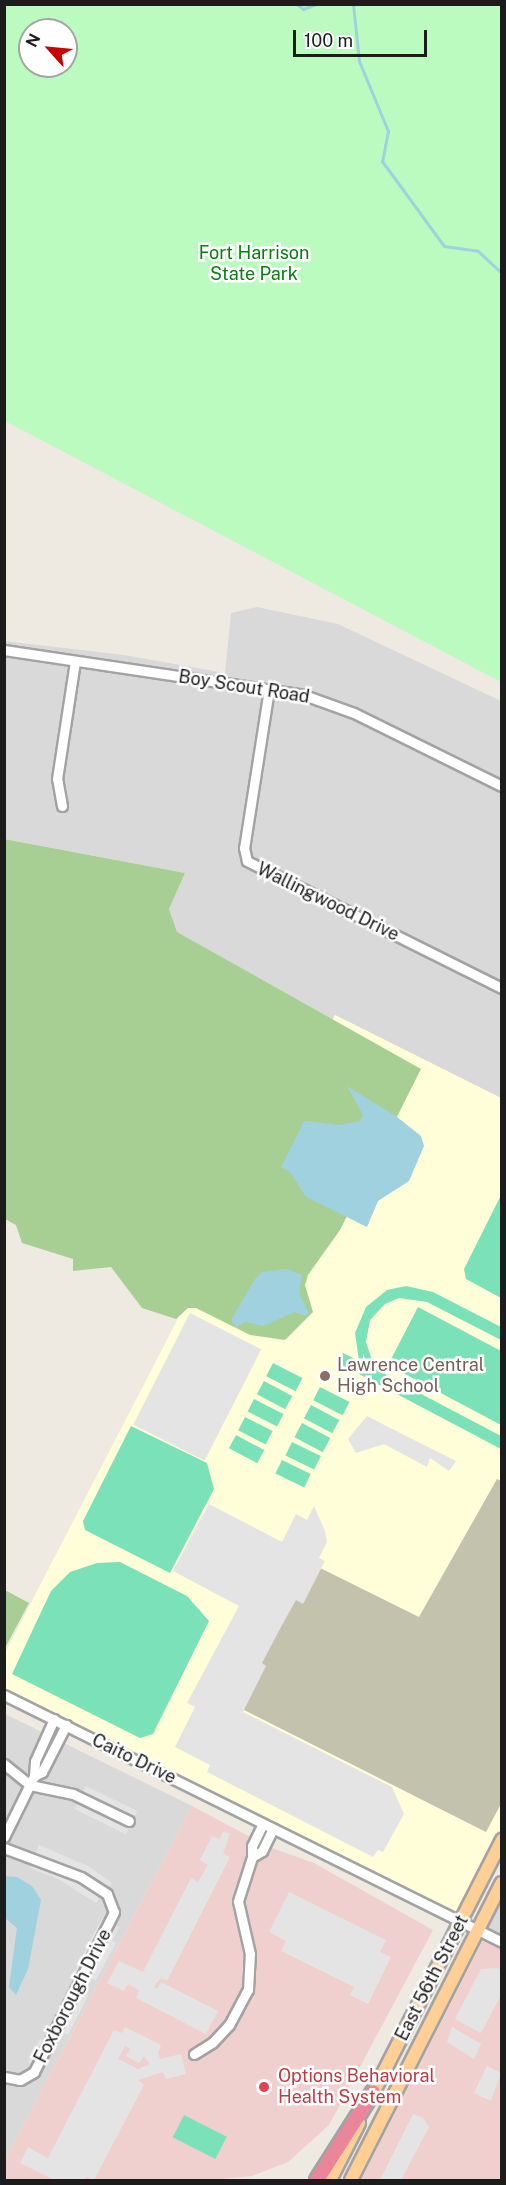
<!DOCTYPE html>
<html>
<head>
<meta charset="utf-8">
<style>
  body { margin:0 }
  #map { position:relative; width:506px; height:2185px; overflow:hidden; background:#eeeae1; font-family:"Public Sans",sans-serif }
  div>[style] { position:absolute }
  .residential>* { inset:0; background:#dad9d9 }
  .commercial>* { inset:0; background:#f0d0cf }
  .education>* { inset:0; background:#fffed9 }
  .construction>* { inset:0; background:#c3c2ad }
  .forest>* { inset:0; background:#a7cf94 }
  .park>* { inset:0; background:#bbfbbf }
  .pitch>* { inset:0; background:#7be1b8; transform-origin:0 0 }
  .parking>* { inset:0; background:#e4e4e4; transform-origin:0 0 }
  .water>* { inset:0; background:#9fd1de }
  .stream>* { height:3px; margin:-1.5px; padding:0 1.5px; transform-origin:1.5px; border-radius:1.5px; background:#9fd1de }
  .roads { filter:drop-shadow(2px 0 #a3a3a3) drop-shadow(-2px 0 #a3a3a3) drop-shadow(0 2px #a3a3a3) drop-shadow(0 -2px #a3a3a3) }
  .minor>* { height:9px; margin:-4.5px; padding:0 4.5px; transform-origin:4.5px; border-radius:4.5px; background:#fff }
  .major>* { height:12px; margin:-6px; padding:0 6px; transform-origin:6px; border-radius:6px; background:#ffcf95 }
  .highway>* { height:14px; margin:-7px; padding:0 7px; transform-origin:7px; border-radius:7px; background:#ea859a }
  .dots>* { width:16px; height:16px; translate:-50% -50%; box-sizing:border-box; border:3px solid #fff; border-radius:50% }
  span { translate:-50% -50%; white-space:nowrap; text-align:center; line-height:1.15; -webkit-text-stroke:5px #fff; paint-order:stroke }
  .park-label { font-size:18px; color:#077e0e }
  .street-label { font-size:18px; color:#1c1c1c }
  .education-label { font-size:18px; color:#785e54 }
  .left { translate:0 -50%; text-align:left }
  .health-label { font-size:18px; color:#be3a42 }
  .frame { position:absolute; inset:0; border:6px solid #1c1c1c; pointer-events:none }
  .north { position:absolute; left:18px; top:18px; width:60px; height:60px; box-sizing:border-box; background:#fff; border:2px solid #a4a4a4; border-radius:50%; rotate:297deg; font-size:16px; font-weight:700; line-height:24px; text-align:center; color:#1c1c1c }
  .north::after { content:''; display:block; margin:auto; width:21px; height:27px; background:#c80004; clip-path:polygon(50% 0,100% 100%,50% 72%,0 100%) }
  .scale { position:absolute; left:293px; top:30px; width:134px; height:27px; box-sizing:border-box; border:3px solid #1c1c1c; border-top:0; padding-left:8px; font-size:18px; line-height:21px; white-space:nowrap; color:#1c1c1c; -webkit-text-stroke:4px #fff; paint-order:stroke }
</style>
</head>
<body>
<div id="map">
  <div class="residential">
    <i style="clip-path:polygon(257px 607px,338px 624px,501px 701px,501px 1098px,335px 1015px,332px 1020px,177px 932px,169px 909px,185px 873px,5px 839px,4px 641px,124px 655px,225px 673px,231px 613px)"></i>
    <i style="clip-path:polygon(5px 1714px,192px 1806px,5px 2160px)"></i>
    <i style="clip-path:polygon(501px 1894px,501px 1943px,484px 1938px)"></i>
  </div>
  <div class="commercial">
    <i style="clip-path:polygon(192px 1806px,269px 1847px,314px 1863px,433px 1930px,329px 2125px,288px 2162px,252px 2176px,213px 2180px,5px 2180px,5px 2160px)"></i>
    <i style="clip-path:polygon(484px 1938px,501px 1943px,501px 2180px,361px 2180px)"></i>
  </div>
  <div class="education">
    <i style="clip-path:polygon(335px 1015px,501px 1098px,501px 1843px,461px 1921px,5px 1695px,4px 1655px)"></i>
  </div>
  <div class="construction">
    <i style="clip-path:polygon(497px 1479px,501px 1481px,502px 1802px,486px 1832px,238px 1707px,310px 1563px,419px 1617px)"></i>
  </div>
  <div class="forest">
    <i style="clip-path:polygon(4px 839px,185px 873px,169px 909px,177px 932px,421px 1069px,340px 1230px,308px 1275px,305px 1285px,313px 1312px,285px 1340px,250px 1335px,196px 1308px,188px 1308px,176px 1319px,142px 1308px,111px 1267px,73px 1271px,73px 1259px,22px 1243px,16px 1225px,5px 1219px)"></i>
    <i style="clip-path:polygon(5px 1590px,29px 1603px,5px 1648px)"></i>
  </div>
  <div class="park">
    <i style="clip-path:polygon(evenodd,4px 5px,501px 5px,501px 682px,5px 421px,4px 5px,30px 30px,66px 30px,66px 66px,30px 66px,30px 30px)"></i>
  </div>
  <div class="pitch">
    <i style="clip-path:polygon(501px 1195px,501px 1298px,466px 1279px,464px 1269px)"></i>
    <i style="clip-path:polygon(406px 1286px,433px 1292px,501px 1327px,501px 1340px,427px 1302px,399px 1298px,385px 1304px,370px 1320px,366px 1342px,373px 1363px,389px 1377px,501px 1436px,501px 1449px,338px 1363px,343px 1353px,359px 1361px,355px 1333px,366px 1307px,387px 1290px)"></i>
    <i style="clip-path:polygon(418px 1307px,501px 1351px,501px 1425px,388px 1365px)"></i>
    <i style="left:273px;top:1363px;width:33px;height:15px;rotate:27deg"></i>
    <i style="left:264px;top:1381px;width:32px;height:15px;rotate:28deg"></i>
    <i style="left:320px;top:1387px;width:33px;height:15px;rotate:27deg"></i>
    <i style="left:254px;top:1399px;width:33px;height:14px;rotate:27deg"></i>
    <i style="left:311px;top:1405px;width:32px;height:15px;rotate:28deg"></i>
    <i style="left:245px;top:1417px;width:31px;height:15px;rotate:27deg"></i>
    <i style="left:302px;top:1423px;width:32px;height:16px;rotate:28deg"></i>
    <i style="clip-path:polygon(131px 1426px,207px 1463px,214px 1489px,170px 1573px,85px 1530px,83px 1521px)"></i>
    <i style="left:236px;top:1435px;width:32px;height:15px;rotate:28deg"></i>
    <i style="left:292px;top:1442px;width:32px;height:15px;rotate:26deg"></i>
    <i style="left:282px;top:1460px;width:32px;height:15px;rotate:26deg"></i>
    <i style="clip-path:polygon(120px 1562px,187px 1596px,209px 1621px,153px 1734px,140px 1738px,12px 1674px,51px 1591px,70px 1572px,97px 1563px)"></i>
    <i style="left:184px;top:2115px;width:48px;height:25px;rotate:27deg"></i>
  </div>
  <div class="parking">
    <i style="left:190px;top:1313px;width:80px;height:125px;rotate:27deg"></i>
    <i style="clip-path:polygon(367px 1416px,402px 1434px,456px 1461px,449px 1471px,430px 1458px,427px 1467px,384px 1444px,356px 1453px,348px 1439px)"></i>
    <i style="clip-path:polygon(209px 1504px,282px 1542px,296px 1514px,307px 1520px,314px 1506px,325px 1531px,327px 1542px,319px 1558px,325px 1561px,303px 1604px,296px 1600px,281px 1627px,262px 1663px,266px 1666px,243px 1712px,392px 1787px,404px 1814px,383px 1852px,378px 1850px,373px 1857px,207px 1772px,210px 1765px,175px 1747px,195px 1707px,187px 1703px,239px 1606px,173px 1571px)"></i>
    <i style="left:86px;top:1786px;width:57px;height:26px;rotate:26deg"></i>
    <i style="clip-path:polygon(223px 1831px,230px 1834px,223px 1854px,230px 1857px,167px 1981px,161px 1978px,154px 1986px,157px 1989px,161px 1982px,218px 2011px,206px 2034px,136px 1998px,139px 1990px,128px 1984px,124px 1991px,107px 1983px,119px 1961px,143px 1972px,191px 1878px,198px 1882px,208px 1865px,200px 1860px,212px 1836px,220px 1839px)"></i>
    <i style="clip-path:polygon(39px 1845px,90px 1867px,112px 1883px,96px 1903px,58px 1879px,30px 1868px)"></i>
    <i style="clip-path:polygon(289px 1892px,386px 1940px,380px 1952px,391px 1957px,368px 2004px,350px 1995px,354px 1987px,281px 1951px,286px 1941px,269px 1932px)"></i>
    <i style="clip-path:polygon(102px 1918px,119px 1927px,112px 1941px,116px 1943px,96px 1980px,91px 1978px,88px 1982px,73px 1974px)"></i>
    <i style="clip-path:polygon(497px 1968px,501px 1970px,501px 1995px,481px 2033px,455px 2019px,481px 1969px)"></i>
    <i style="clip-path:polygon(73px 1988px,88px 1996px,68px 2035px,60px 2031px,40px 2068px,28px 2062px,40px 2039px,45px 2041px)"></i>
    <i style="clip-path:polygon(evenodd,125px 2027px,161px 2045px,158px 2053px,160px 2059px,181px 2054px,186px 2074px,166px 2079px,163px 2072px,138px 2080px,144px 2085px,94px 2180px,87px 2177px,84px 2180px,54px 2180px,20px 2163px,28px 2147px,48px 2158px,114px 2030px,122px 2033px,125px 2027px,125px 2046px,130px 2049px,126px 2056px,139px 2063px,144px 2056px,150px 2064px,138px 2069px,118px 2059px,125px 2046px)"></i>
    <i style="clip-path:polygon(452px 2027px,481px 2044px,474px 2059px,447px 2042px)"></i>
    <i style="clip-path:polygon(487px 2066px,501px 2073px,491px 2101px,474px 2093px)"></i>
    <i style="clip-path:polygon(413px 2114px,423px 2118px,429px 2127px,401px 2180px,380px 2180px)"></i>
  </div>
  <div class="water">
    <i style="clip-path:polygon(347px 1086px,397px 1117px,421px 1136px,424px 1146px,409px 1181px,378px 1201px,367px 1227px,306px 1197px,290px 1172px,281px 1167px,304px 1121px,340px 1125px,360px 1121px,363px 1115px)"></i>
    <i style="clip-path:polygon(287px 1269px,302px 1275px,299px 1293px,309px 1313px,305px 1316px,294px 1312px,264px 1326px,245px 1322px,236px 1327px,231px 1320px,255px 1279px,262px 1272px)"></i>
    <i style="clip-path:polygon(4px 1876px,17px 1877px,32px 1886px,41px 1900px,28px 1969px,16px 1995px,9px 1987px,17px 1928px,5px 1918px)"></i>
  </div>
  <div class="stream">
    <i style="left:297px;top:4px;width:8px;rotate:40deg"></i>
    <i style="left:303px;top:9px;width:14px;rotate:-21deg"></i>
    <i style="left:353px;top:4px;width:57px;rotate:84deg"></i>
    <i style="left:359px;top:61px;width:76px;rotate:67.5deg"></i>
    <i style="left:388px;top:131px;width:31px;rotate:101deg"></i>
    <i style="left:382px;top:161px;width:105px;rotate:53.9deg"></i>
    <i style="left:444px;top:246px;width:34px;rotate:8deg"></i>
    <i style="left:478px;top:251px;width:33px;rotate:43deg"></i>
  </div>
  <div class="roads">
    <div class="minor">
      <i style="left:4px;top:650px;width:303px;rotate:8.5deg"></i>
      <i style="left:304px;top:695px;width:53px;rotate:19.8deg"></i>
      <i style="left:354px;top:713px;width:165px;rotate:26.3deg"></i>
      <i style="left:269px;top:689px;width:161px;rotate:98.9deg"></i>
      <i style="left:244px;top:848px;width:13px;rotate:77deg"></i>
      <i style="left:247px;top:861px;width:285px;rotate:26.5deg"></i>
      <i style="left:62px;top:806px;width:27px;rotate:-100deg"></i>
      <i style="left:57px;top:779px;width:119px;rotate:-81.3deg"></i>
      <i style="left:4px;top:1695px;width:556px;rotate:26.38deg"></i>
      <i style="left:4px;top:1764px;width:33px;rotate:39deg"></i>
      <i style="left:30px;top:1785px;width:44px;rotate:11.8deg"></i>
      <i style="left:73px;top:1794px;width:62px;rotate:25.7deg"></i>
      <i style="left:34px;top:1776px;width:15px;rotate:-86deg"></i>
      <i style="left:35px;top:1761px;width:46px;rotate:-65.7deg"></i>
      <i style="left:4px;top:1837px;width:68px;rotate:-63.8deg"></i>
      <i style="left:34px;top:1776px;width:9px;rotate:-27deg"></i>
      <i style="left:42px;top:1772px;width:53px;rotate:-62.9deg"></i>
      <i style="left:4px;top:1848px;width:82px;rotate:20.6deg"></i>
      <i style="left:81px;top:1877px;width:31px;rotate:33deg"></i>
      <i style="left:107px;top:1894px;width:19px;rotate:69deg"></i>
      <i style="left:114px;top:1912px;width:179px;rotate:116.6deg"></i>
      <i style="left:34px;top:2072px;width:16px;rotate:150deg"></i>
      <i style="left:20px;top:2080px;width:16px;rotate:-169deg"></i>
      <i style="left:252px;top:1857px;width:12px;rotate:-31deg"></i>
      <i style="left:262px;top:1851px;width:25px;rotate:-64deg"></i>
      <i style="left:194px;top:2054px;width:22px;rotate:-32deg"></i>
      <i style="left:213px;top:2042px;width:23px;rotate:-47deg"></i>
      <i style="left:229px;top:2025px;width:40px;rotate:-62deg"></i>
      <i style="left:248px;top:1990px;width:36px;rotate:-87deg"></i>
      <i style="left:250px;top:1954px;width:54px;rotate:-102.8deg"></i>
      <i style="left:238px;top:1901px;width:46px;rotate:-72.3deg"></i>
      <i style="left:252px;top:1857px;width:11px;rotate:-90deg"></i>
      <i style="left:252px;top:1846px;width:25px;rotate:-64deg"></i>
    </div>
    <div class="major">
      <i style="left:370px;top:2099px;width:291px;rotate:-63deg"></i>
      <i style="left:330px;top:2180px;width:64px;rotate:-63deg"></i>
      <i style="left:351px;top:2180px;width:333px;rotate:-63.1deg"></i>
    </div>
    <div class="highway">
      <i style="left:317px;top:2180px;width:104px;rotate:-57.5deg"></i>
    </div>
  </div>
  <div class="dots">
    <i style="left:325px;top:1376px;background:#8d6e63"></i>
    <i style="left:264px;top:2087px;background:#e0444e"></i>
  </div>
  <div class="park-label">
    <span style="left:254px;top:264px">Fort Harrison<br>State Park</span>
  </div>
  <div class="street-label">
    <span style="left:244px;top:687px;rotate:9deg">Boy Scout Road</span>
    <span style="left:328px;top:902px;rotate:26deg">Wallingwood Drive</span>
    <span style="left:134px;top:1759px;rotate:26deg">Caito Drive</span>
    <span style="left:432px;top:1978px;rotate:-63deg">East 56th Street</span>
    <span style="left:73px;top:1996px;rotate:-63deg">Foxborough Drive</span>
  </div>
  <div class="education-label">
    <span class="left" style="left:337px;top:1376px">Lawrence Central<br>High School</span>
  </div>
  <div class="health-label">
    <span class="left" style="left:278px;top:2087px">Options Behavioral<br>Health System</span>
  </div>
  <div class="frame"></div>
  <div class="north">N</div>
  <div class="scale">100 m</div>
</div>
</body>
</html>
